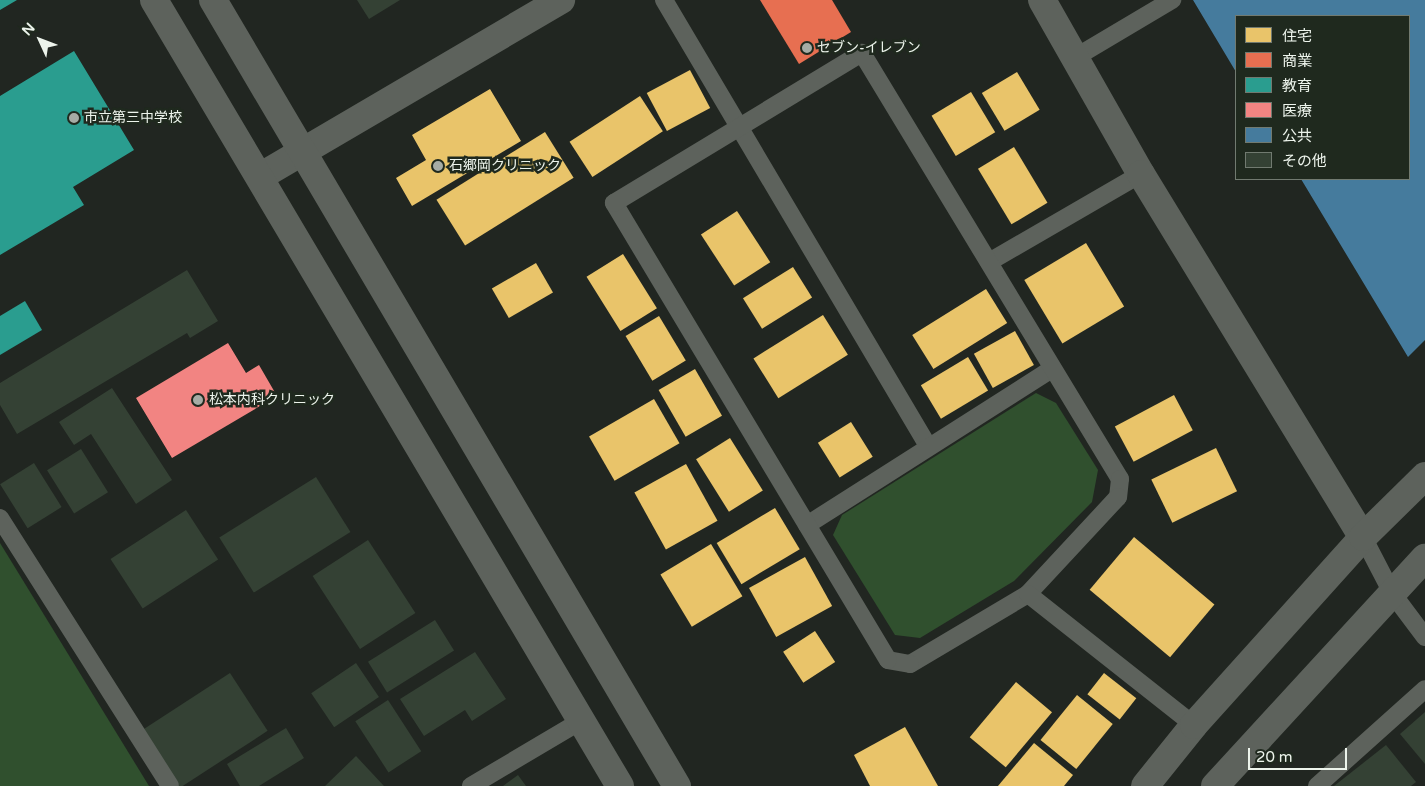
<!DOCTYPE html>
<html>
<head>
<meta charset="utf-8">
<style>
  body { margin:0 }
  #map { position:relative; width:1425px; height:786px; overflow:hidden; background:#212621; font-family:"Varela Round","Noto Sans JP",sans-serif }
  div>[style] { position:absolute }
  .green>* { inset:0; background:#30502e }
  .homes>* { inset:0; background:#e9c46a; transform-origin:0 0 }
  .shops>* { inset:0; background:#e76f51 }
  .schools>* { inset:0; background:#2a9d8f }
  .health>* { inset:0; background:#f28482 }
  .public>* { inset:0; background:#457b9d }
  .building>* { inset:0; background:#344134; transform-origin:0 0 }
  .lane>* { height:18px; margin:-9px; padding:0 9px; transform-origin:9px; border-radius:9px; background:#5d625c }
  .street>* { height:28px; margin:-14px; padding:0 14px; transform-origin:14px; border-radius:14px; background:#5d625c }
  .secondary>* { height:28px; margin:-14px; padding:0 14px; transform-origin:14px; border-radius:14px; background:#5d625c }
  .dots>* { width:14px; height:14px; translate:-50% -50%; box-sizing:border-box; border:2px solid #1f291e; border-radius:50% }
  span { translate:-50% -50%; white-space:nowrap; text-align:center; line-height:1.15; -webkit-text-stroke:5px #1f291e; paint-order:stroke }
  .poi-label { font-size:14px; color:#edf4ec }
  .left { translate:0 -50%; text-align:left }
  .legend { position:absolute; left:1235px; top:15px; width:175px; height:165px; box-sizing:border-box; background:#1f291e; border:1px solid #717a70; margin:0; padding:6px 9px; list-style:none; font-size:15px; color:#edf4ec }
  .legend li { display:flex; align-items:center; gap:10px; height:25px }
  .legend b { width:25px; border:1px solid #717a70 }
  .north { position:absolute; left:15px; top:15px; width:50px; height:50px; -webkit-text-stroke:4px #1f291e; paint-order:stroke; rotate:313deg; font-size:14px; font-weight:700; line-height:20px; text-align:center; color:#edf4ec }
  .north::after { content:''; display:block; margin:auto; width:18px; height:22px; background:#edf4ec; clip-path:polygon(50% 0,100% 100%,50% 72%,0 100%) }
  .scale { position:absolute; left:1248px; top:748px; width:99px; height:22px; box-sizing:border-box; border:2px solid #edf4ec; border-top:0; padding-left:6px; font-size:15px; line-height:18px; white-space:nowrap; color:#edf4ec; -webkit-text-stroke:4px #1f291e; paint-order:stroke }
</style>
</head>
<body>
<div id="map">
  <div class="green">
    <i style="clip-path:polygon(1036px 393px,1056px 403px,1098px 470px,1092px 502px,1014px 581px,920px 638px,895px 635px,833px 535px,842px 515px)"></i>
    <i style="clip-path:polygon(0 543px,149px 786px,0 786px)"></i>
  </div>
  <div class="homes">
    <i style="left:690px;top:70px;width:43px;height:49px;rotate:62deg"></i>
    <i style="left:1017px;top:72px;width:44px;height:41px;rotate:59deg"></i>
    <i style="clip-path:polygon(490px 89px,521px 141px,412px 206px,396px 178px,426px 160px,412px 135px)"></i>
    <i style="left:971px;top:92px;width:47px;height:46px;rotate:59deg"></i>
    <i style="left:640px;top:96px;width:42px;height:84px;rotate:57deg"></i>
    <i style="left:545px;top:132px;width:54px;height:128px;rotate:58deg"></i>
    <i style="left:1014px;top:147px;width:65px;height:42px;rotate:59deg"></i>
    <i style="left:737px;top:211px;width:61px;height:43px;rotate:57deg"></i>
    <i style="left:1086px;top:243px;width:74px;height:72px;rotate:59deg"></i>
    <i style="left:623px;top:254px;width:64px;height:43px;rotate:58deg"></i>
    <i style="left:536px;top:263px;width:34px;height:51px;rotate:60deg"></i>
    <i style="left:793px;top:267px;width:36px;height:59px;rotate:58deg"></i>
    <i style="left:986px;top:289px;width:40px;height:87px;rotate:58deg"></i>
    <i style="left:823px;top:315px;width:47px;height:82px;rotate:58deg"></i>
    <i style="left:659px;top:316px;width:52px;height:39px;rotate:59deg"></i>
    <i style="left:1015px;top:331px;width:39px;height:47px;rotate:61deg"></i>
    <i style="left:968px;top:357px;width:39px;height:55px;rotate:59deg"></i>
    <i style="left:695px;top:369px;width:54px;height:42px;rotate:60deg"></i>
    <i style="left:1174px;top:395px;width:40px;height:67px;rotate:62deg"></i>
    <i style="left:654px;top:399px;width:51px;height:75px;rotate:60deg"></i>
    <i style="left:851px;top:422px;width:41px;height:39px;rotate:58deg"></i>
    <i style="left:730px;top:438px;width:62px;height:40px;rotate:58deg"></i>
    <i style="left:1216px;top:448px;width:48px;height:72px;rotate:64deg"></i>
    <i style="left:686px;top:464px;width:65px;height:59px;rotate:61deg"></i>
    <i style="left:775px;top:508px;width:48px;height:68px;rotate:59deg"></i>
    <i style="left:1134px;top:537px;width:105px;height:69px;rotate:40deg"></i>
    <i style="left:711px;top:544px;width:61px;height:59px;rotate:59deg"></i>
    <i style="left:805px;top:557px;width:56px;height:64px;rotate:61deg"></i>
    <i style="left:815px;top:631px;width:37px;height:38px;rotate:57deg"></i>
    <i style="left:1104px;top:673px;width:41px;height:27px;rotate:38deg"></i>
    <i style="left:1016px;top:682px;width:47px;height:72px;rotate:40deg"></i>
    <i style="left:1077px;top:695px;width:46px;height:58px;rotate:39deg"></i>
    <i style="clip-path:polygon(905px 727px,938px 786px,870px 786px,854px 755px)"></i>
    <i style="clip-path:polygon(1034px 743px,1073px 775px,1064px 786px,998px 786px)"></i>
  </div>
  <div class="shops">
    <i style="clip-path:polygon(760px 0,832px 0,851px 32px,799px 64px)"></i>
  </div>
  <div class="schools">
    <i style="clip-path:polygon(0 0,17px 0,0 10px)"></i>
    <i style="clip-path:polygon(74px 51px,134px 150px,73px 187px,84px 205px,0 255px,0 96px)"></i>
    <i style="clip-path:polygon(25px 301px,42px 330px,0 355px,0 316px)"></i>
  </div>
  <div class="health">
    <i style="clip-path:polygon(228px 343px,246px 373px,259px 365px,277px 396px,172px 458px,136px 398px)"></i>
  </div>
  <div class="public">
    <i style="clip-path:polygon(1193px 0,1425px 0,1425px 340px,1408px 357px,1301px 179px,1409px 179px,1409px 16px,1236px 16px,1236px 72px)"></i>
  </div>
  <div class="building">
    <i style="clip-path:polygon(357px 0,400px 0,369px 19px)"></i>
    <i style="clip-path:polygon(187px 270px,218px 321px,190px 338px,187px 333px,17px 434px,0 405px,0 383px)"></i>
    <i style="clip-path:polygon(112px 388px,172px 480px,136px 504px,91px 434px,74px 445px,59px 422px)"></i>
    <i style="left:81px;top:449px;width:51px;height:40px;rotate:58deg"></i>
    <i style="left:34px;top:463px;width:52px;height:40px;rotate:58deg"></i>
    <i style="left:316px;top:477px;width:65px;height:114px;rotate:58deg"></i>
    <i style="left:186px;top:510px;width:59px;height:90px;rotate:57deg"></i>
    <i style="left:368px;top:540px;width:87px;height:66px;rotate:57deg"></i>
    <i style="left:435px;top:620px;width:36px;height:79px;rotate:58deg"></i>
    <i style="clip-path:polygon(475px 652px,506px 699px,472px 721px,465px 710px,424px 736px,400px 699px)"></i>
    <i style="left:356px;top:663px;width:41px;height:54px;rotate:56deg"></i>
    <i style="left:230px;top:673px;width:69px;height:104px;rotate:57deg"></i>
    <i style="left:388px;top:700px;width:61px;height:39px;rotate:57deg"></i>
    <i style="clip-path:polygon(1425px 712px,1425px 764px,1400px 734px)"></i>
    <i style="clip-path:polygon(286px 728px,304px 758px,259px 786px,240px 786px,227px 764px)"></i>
    <i style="clip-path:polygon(1386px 745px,1416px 782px,1411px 786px,1334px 786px)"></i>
    <i style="clip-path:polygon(356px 756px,384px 786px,325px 786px)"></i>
    <i style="clip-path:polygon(518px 775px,526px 786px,503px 786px)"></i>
  </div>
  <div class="lane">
    <i style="left:664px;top:0;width:518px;rotate:59.38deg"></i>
    <i style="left:1076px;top:57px;width:112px;rotate:-30.7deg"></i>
    <i style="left:989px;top:262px;width:176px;rotate:-30.1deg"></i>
    <i style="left:0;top:518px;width:317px;rotate:57.6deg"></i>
    <i style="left:807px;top:525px;width:290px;rotate:-32.5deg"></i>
    <i style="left:1363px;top:537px;width:63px;rotate:62.6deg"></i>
    <i style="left:1392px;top:593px;width:55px;rotate:53.1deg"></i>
    <i style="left:1028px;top:594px;width:137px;rotate:149.3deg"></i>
    <i style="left:910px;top:664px;width:22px;rotate:-170deg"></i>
    <i style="left:888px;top:660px;width:533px;rotate:-120.95deg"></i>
    <i style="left:614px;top:203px;width:290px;rotate:-31.2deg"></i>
    <i style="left:862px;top:53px;width:498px;rotate:58.8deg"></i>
    <i style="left:1120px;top:479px;width:18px;rotate:96deg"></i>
    <i style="left:1118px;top:497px;width:132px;rotate:132.9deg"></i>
    <i style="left:1028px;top:594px;width:211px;rotate:38.3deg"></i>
    <i style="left:471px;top:786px;width:129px;rotate:-30.7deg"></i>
    <i style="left:1317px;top:786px;width:145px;rotate:-41.9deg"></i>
  </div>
  <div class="street">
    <i style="left:261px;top:176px;width:348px;rotate:-30.4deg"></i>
  </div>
  <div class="secondary">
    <i style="left:154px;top:0;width:914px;rotate:59.34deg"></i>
    <i style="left:213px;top:0;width:913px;rotate:59.45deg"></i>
    <i style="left:1042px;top:0;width:200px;rotate:60.4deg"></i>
    <i style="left:1141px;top:174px;width:426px;rotate:58.6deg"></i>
    <i style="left:1145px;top:786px;width:78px;rotate:-51.2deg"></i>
    <i style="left:1194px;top:725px;width:253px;rotate:-48deg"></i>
    <i style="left:1363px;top:537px;width:87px;rotate:-44.5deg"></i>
    <i style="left:1215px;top:786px;width:310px;rotate:-47.4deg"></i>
  </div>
  <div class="dots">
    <i style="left:807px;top:48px;background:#a6aca5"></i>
    <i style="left:74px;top:118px;background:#a6aca5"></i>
    <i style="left:438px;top:166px;background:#a6aca5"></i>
    <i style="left:198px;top:400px;background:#a6aca5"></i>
  </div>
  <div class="poi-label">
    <span class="left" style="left:817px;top:48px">セブン-イレブン</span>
    <span class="left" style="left:84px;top:118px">市立第三中学校</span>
    <span class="left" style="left:449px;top:166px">石郷岡クリニック</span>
    <span class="left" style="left:209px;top:400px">松本内科クリニック</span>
  </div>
  <ul class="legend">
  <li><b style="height:14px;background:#e9c46a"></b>住宅</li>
  <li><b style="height:14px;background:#e76f51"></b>商業</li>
  <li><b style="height:14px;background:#2a9d8f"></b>教育</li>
  <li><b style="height:14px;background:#f28482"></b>医療</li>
  <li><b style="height:14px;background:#457b9d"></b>公共</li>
  <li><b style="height:14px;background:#344134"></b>その他</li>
  </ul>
  <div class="north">N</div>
  <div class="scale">20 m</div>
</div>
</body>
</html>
